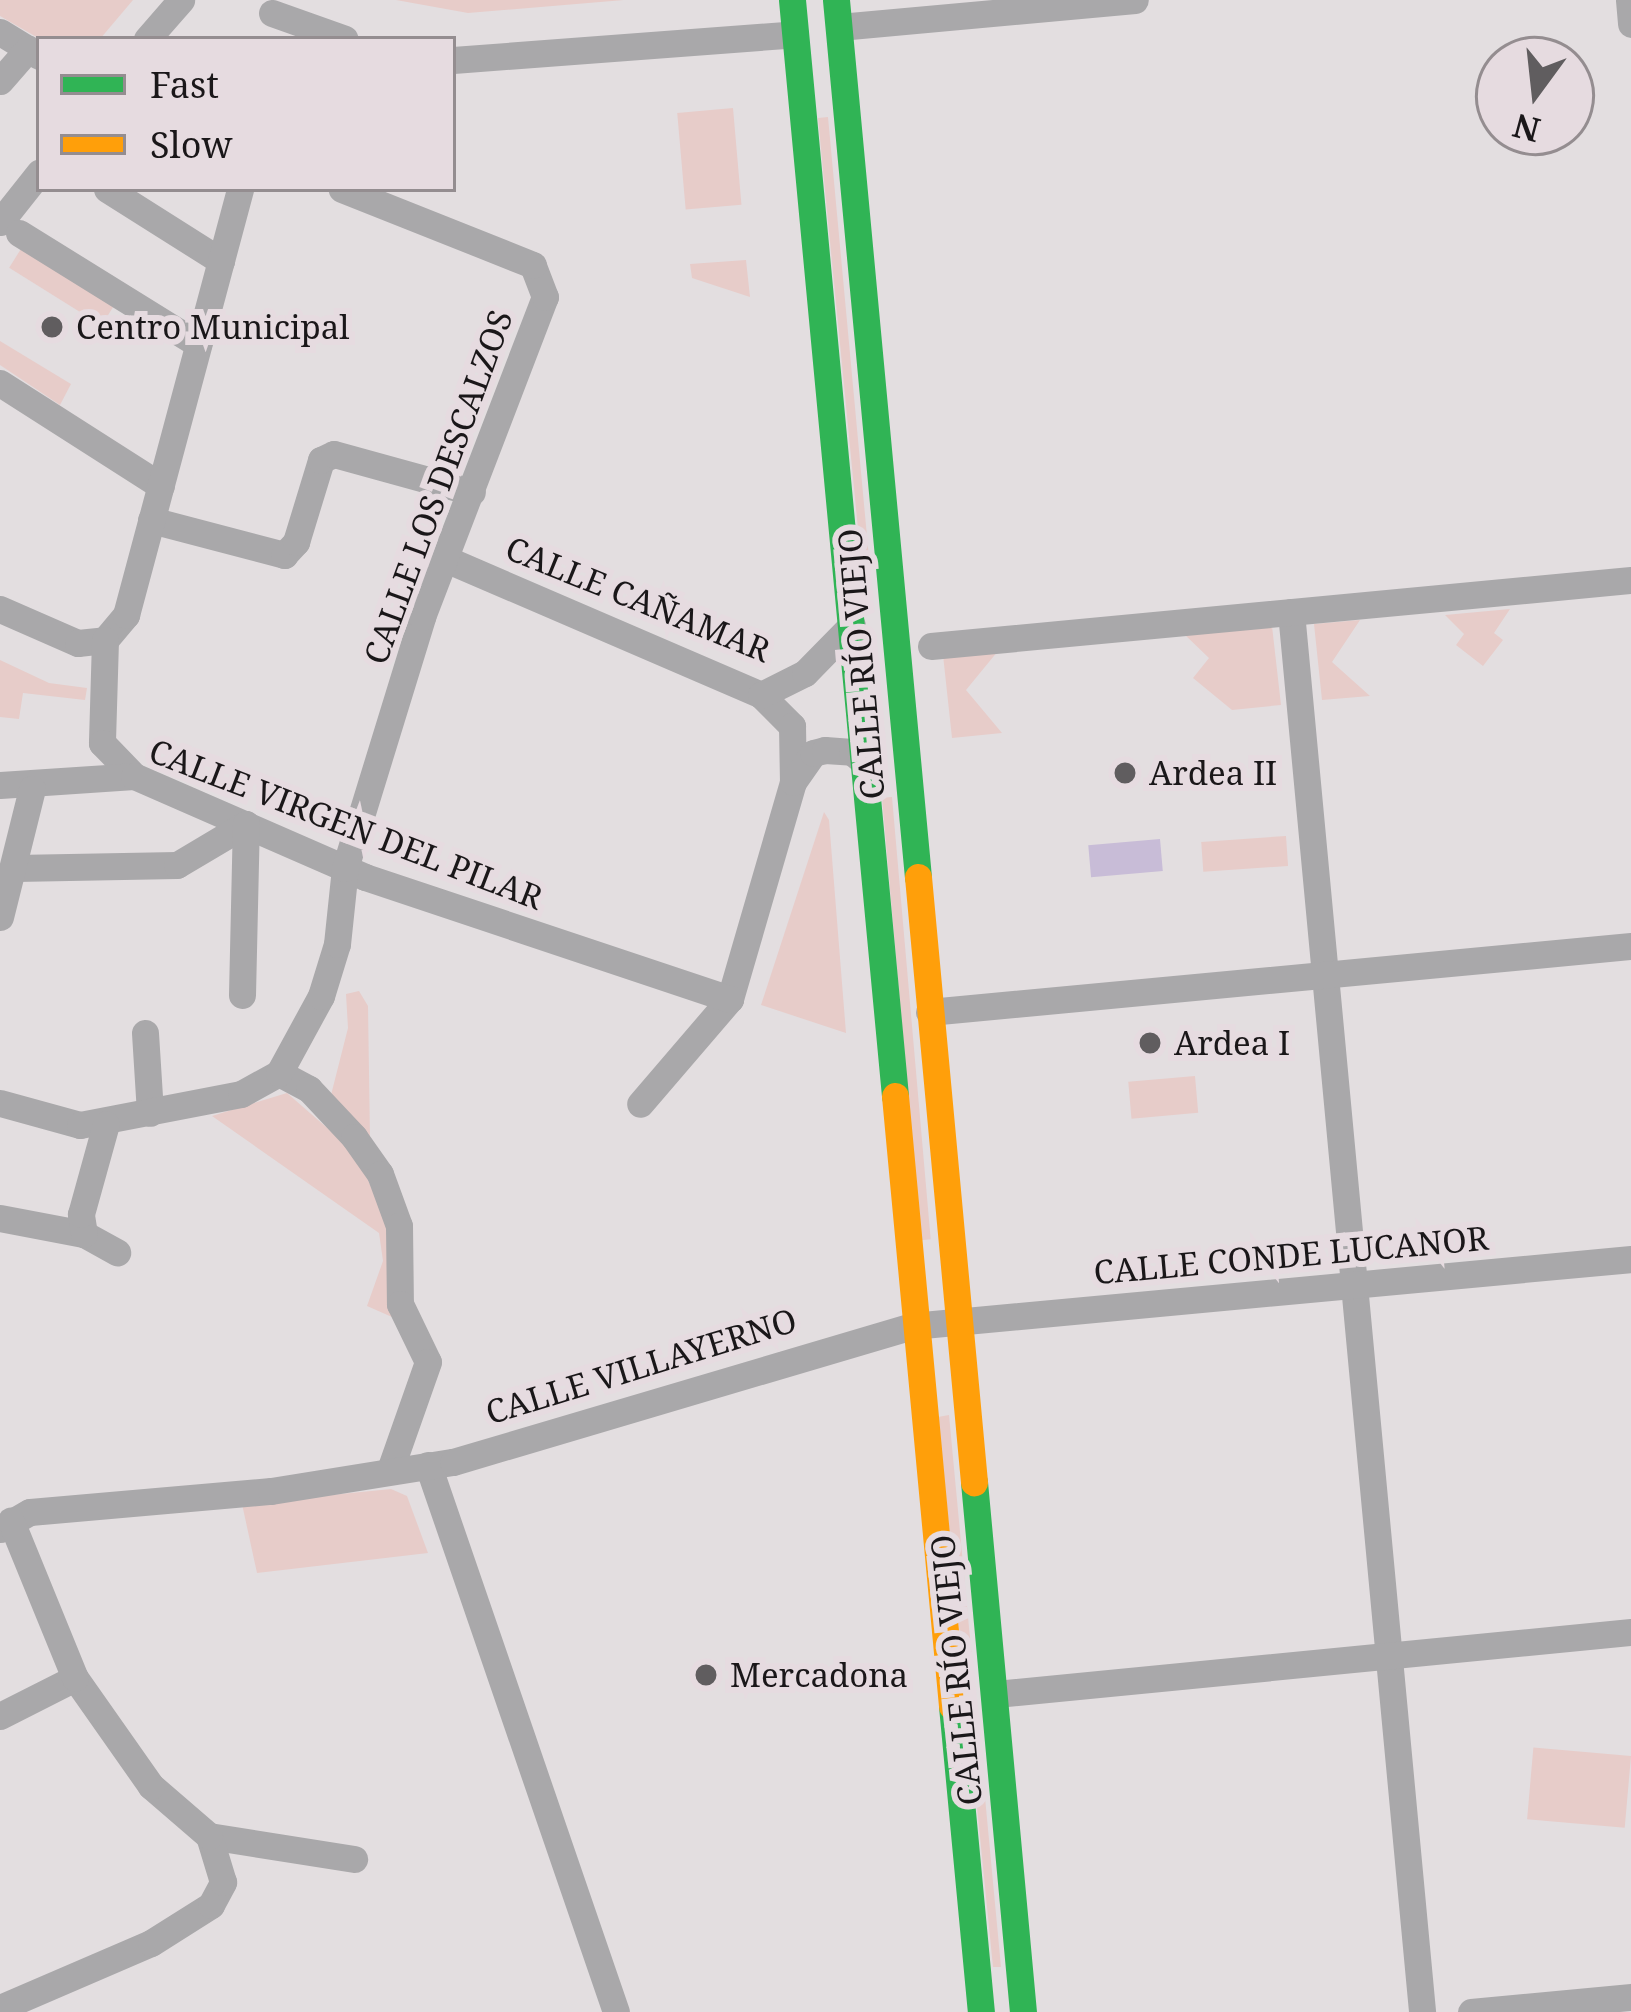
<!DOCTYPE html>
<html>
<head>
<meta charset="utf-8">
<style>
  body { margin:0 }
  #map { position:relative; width:1631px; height:2012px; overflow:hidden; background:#e3dee0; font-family:"Noto Serif",serif }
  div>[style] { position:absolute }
  .green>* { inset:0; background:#e7ccc9; transform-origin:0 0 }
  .water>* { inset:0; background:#c8bcd7; transform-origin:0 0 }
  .street>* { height:27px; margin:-13.5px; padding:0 13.5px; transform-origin:13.5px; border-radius:13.5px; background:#a9a8aa }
  .fast>* { height:27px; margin:-13.5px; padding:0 13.5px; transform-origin:13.5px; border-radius:13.5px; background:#30b455 }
  .slow>* { height:27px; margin:-13.5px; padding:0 13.5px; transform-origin:13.5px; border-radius:13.5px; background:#ff9f0a }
  .dots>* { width:33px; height:33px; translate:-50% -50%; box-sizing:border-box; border:6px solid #e6dbe0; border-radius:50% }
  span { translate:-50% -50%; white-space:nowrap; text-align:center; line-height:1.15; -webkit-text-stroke:12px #e6dbe0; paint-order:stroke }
  .poi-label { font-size:33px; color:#1a1719 }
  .left { translate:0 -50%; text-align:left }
  .street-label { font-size:33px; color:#1a1719 }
  .legend { position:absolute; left:36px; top:36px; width:420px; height:156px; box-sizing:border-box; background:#e6dbe0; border:3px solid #948d90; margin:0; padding:15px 21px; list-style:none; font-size:36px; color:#1a1719 }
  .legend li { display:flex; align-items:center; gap:24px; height:60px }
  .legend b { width:60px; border:3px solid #948d90 }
  .north { position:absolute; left:1475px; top:36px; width:120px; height:120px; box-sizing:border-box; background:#e6dbe0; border:3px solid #948d90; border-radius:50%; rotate:195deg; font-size:33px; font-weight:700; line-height:48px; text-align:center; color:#1a1719 }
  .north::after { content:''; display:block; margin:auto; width:42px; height:54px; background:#605d5f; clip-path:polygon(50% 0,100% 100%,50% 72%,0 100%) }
</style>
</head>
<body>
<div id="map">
  <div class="green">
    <i style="clip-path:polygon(0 0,133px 0,100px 39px,40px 39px,0 16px)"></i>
    <i style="clip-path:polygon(396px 0,624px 0,468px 13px)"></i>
    <i style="left:733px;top:108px;width:97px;height:56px;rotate:85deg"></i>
    <i style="clip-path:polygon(828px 117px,872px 590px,864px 591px,818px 118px)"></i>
    <i style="left:24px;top:244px;width:109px;height:28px;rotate:32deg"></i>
    <i style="clip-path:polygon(746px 260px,750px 297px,692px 278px,690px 264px)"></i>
    <i style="clip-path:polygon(0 341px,71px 384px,60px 405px,0 365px)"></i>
    <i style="clip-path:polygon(1510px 609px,1494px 633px,1503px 640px,1483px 666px,1456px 645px,1464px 634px,1445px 615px)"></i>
    <i style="clip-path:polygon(1360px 620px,1332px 662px,1370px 696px,1322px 700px,1314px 624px)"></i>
    <i style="clip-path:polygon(1272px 626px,1281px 705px,1232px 710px,1193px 678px,1209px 658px,1183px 633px)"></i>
    <i style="clip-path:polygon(998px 651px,966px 690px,1002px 733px,952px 738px,943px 655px)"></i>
    <i style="clip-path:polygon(0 660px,49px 683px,87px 688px,85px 700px,23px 693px,19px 719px,0 717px)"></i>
    <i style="left:892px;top:797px;width:444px;height:10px;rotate:85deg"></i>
    <i style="clip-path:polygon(824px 812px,829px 820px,846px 1033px,761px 1005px)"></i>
    <i style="left:1286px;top:836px;width:30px;height:85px;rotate:86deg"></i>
    <i style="clip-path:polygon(359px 991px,368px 1006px,370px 1138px,331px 1095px,348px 1028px,346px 994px)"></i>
    <i style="left:1195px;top:1076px;width:37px;height:67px;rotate:85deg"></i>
    <i style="clip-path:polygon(287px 1093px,356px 1153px,387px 1223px,392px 1317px,367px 1306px,383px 1261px,379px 1233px,212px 1116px)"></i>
    <i style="clip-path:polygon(949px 1415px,1001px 1967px,993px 1967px,938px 1417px)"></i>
    <i style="clip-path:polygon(391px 1489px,407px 1496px,428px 1553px,257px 1573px,242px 1504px)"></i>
    <i style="left:1631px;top:1756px;width:72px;height:98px;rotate:95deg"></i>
  </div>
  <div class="water">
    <i style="left:1160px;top:839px;width:32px;height:72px;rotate:85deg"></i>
  </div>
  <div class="street">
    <i style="left:1629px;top:0;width:24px;rotate:85deg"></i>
    <i style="left:272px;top:13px;width:77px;rotate:19.6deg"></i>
    <i style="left:839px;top:27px;width:297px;rotate:-5.2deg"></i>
    <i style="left:0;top:32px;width:46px;rotate:31.6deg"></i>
    <i style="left:147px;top:39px;width:52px;rotate:-48.9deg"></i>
    <i style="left:453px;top:60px;width:343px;rotate:-4.3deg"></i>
    <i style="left:0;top:81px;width:43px;rotate:-48.8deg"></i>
    <i style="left:107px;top:189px;width:135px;rotate:32.3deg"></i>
    <i style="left:0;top:222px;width:63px;rotate:-51.5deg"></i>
    <i style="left:19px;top:233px;width:211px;rotate:31.8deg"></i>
    <i style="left:0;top:383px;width:191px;rotate:32.6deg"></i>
    <i style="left:151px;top:520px;width:138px;rotate:14.7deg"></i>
    <i style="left:284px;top:555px;width:18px;rotate:-47deg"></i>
    <i style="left:296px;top:542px;width:86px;rotate:-73deg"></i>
    <i style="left:321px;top:460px;width:14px;rotate:-25deg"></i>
    <i style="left:334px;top:454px;width:143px;rotate:15.4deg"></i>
    <i style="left:448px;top:560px;width:341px;rotate:23.3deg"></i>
    <i style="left:761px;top:695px;width:44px;rotate:45deg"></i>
    <i style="left:792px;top:726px;width:56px;rotate:89deg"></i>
    <i style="left:793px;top:782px;width:226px;rotate:106.2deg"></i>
    <i style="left:730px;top:999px;width:138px;rotate:130.6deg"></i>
    <i style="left:0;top:609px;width:85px;rotate:23.6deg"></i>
    <i style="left:78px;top:643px;width:27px;rotate:-6deg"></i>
    <i style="left:105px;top:640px;width:33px;rotate:-50deg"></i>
    <i style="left:126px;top:615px;width:441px;rotate:-75deg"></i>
    <i style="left:1291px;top:612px;width:1406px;rotate:84.65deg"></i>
    <i style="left:105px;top:640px;width:103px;rotate:91.7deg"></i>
    <i style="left:102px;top:743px;width:46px;rotate:45.9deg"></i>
    <i style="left:931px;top:646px;width:703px;rotate:-5.39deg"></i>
    <i style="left:761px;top:695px;width:49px;rotate:-26.6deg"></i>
    <i style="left:805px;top:673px;width:67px;rotate:-45.6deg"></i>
    <i style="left:793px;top:782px;width:35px;rotate:-55deg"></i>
    <i style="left:813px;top:753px;width:12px;rotate:-14deg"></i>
    <i style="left:825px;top:750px;width:27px;rotate:4deg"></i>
    <i style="left:852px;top:752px;width:17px;rotate:40deg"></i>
    <i style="left:0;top:785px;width:134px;rotate:-3.8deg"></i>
    <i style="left:134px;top:776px;width:252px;rotate:23.6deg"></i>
    <i style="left:365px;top:877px;width:385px;rotate:18.5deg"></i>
    <i style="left:15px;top:868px;width:162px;rotate:-1.1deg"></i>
    <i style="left:177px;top:865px;width:80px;rotate:-30.7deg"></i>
    <i style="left:0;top:917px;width:132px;rotate:-76deg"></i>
    <i style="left:242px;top:995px;width:171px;rotate:-88.7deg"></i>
    <i style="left:929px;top:1012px;width:705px;rotate:-5.37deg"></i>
    <i style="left:145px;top:1033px;width:80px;rotate:86.4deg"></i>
    <i style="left:279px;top:1073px;width:34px;rotate:28deg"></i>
    <i style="left:309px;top:1089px;width:66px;rotate:46.8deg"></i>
    <i style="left:354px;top:1137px;width:45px;rotate:54.9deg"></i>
    <i style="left:380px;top:1174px;width:55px;rotate:69.9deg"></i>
    <i style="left:399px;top:1226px;width:78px;rotate:89.3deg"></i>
    <i style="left:400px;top:1304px;width:64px;rotate:64.2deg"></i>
    <i style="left:428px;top:1362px;width:114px;rotate:109.4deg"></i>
    <i style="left:0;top:1103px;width:83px;rotate:15.4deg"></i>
    <i style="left:80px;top:1125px;width:164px;rotate:-10.9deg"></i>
    <i style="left:241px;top:1094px;width:43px;rotate:-28.9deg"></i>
    <i style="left:279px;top:1073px;width:88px;rotate:-61.4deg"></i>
    <i style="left:321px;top:996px;width:54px;rotate:-72.9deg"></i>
    <i style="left:337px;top:944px;width:76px;rotate:-84deg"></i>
    <i style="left:345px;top:868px;width:263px;rotate:-72.9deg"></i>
    <i style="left:422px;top:617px;width:343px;rotate:-69deg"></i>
    <i style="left:545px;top:297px;width:34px;rotate:-111deg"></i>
    <i style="left:533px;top:265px;width:206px;rotate:-158.3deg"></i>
    <i style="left:0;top:1218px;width:86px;rotate:10.8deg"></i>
    <i style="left:84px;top:1234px;width:38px;rotate:29deg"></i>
    <i style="left:84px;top:1234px;width:20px;rotate:-99deg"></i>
    <i style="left:81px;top:1214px;width:93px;rotate:-74.5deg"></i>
    <i style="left:428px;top:1465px;width:578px;rotate:71.03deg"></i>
    <i style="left:0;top:1529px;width:34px;rotate:-30deg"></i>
    <i style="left:30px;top:1512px;width:242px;rotate:-5deg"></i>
    <i style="left:271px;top:1491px;width:184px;rotate:-9.1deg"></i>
    <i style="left:453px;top:1462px;width:479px;rotate:-16.5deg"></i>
    <i style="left:912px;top:1326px;width:722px;rotate:-5.32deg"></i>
    <i style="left:996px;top:1694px;width:638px;rotate:-5.58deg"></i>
    <i style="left:0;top:1716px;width:84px;rotate:-26.9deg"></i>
    <i style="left:209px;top:1836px;width:147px;rotate:9deg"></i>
    <i style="left:0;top:2008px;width:164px;rotate:-23.3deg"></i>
    <i style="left:151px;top:1943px;width:71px;rotate:-32.3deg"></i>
    <i style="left:211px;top:1905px;width:26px;rotate:-62deg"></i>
    <i style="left:223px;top:1882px;width:48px;rotate:-106.9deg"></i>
    <i style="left:209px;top:1836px;width:77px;rotate:-139.2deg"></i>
    <i style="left:151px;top:1786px;width:132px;rotate:-125.1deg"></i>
    <i style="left:75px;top:1678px;width:170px;rotate:-112.2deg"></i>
    <i style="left:1471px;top:2012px;width:161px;rotate:-5.4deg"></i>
  </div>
  <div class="fast">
    <i style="left:792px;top:0;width:1101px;rotate:84.63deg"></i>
    <i style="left:836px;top:0;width:881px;rotate:84.66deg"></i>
    <i style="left:974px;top:1482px;width:532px;rotate:84.72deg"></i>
    <i style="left:952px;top:1706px;width:307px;rotate:84.6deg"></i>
  </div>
  <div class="slow">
    <i style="left:918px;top:877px;width:608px;rotate:84.71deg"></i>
    <i style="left:895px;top:1096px;width:613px;rotate:84.66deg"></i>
  </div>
  <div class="dots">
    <i style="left:52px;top:327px;background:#605d5f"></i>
    <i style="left:1125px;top:773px;background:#605d5f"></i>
    <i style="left:1150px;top:1043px;background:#605d5f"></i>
    <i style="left:706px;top:1675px;background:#605d5f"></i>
  </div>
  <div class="poi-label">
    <span class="left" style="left:76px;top:327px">Centro Municipal</span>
    <span class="left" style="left:1149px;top:773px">Ardea II</span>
    <span class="left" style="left:1174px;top:1043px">Ardea I</span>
    <span class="left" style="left:730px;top:1675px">Mercadona</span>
  </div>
  <div class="street-label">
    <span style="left:438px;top:487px;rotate:-70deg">CALLE LOS DESCALZOS</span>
    <span style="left:638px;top:599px;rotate:22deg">CALLE CAÑAMAR</span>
    <span style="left:861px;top:664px;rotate:-95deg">CALLE RÍO VIEJO</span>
    <span style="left:346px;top:824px;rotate:21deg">CALLE VIRGEN DEL PILAR</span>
    <span style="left:1291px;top:1255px;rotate:-5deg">CALLE CONDE LUCANOR</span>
    <span style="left:641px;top:1366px;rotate:-17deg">CALLE VILLAYERNO</span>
    <span style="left:956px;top:1670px;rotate:-96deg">CALLE RÍO VIEJO</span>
  </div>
  <ul class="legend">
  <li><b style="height:15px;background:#30b455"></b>Fast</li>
  <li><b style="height:15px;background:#ff9f0a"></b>Slow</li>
  </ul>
  <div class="north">N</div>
</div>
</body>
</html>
